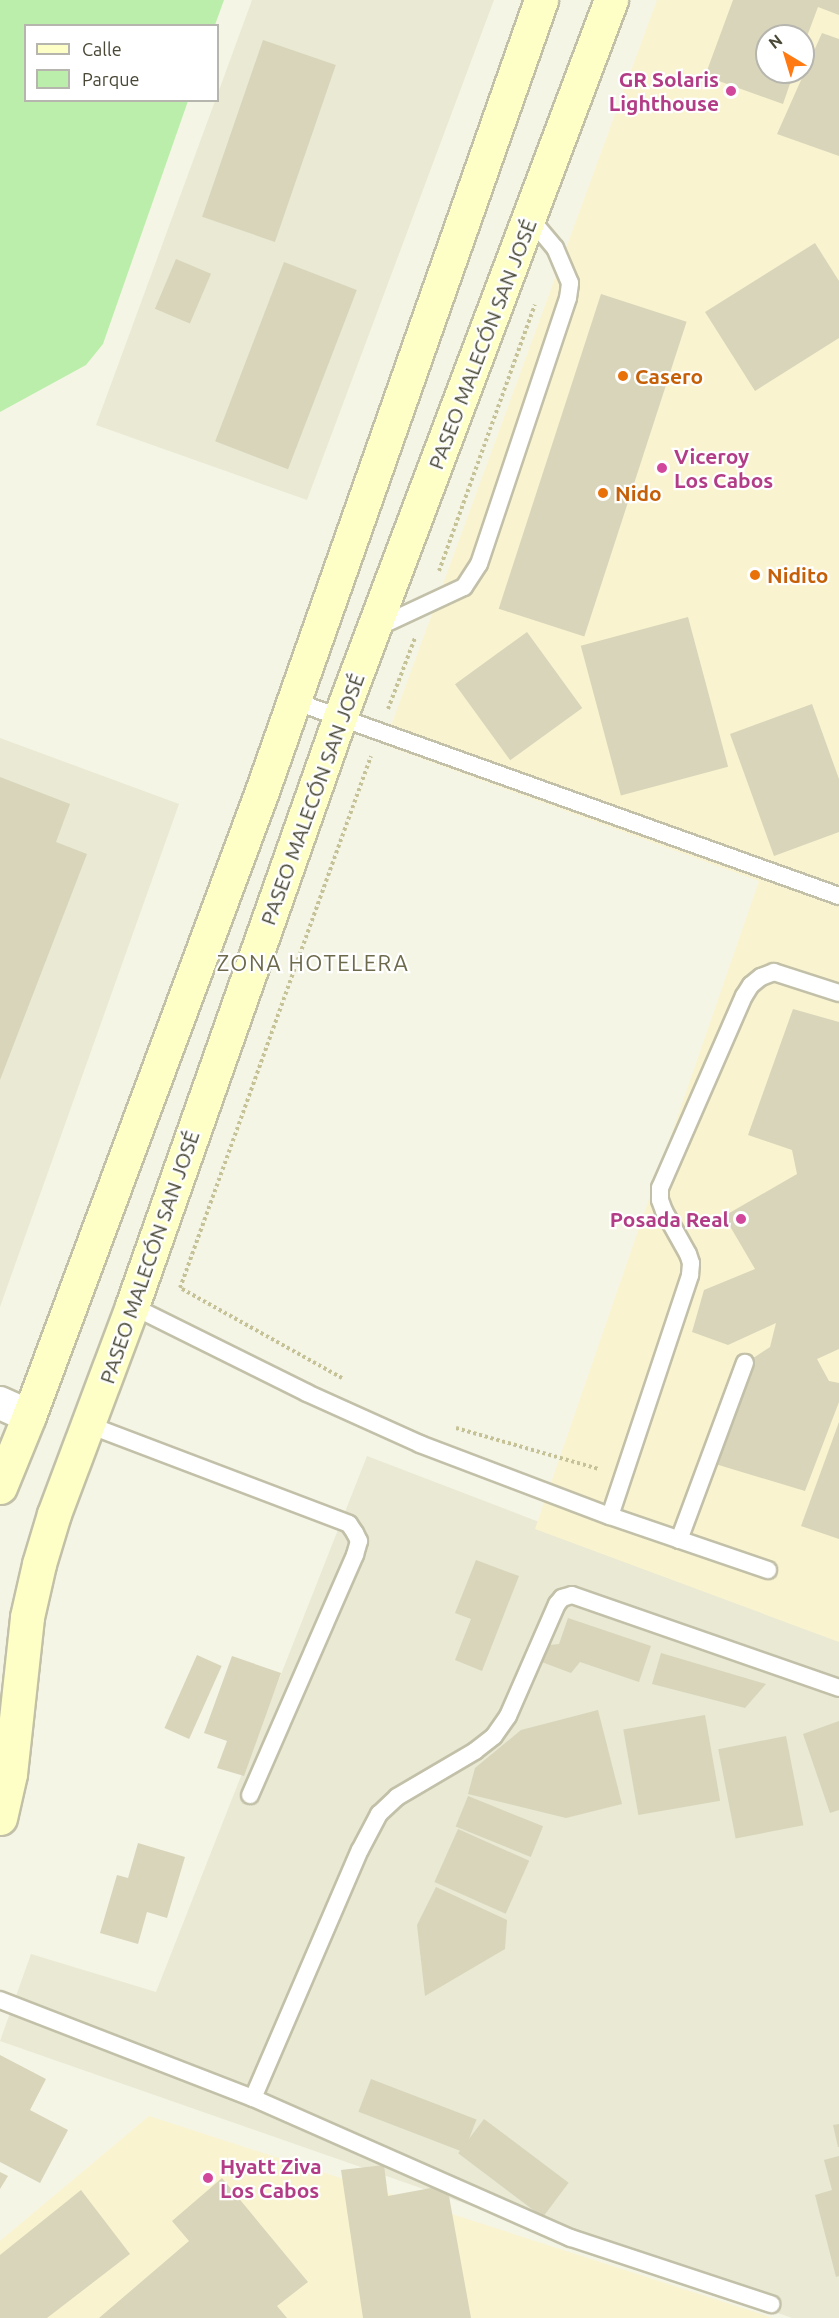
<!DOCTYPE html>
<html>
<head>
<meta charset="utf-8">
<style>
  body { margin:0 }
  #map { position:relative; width:839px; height:2318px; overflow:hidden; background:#f5f5e6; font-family:Ubuntu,sans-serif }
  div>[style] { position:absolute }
  .residential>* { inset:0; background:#e9e9d4 }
  .commercial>* { inset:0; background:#f9f3cf }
  .green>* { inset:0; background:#bceeab }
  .building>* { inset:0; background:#d8d5ba; transform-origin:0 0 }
  .path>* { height:4px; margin-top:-2px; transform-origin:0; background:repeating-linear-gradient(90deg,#c5c297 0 3px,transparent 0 6px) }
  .roads { filter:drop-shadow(2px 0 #c2c0a8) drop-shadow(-2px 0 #c2c0a8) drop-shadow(0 2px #c2c0a8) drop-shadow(0 -2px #c2c0a8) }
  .service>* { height:16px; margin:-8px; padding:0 8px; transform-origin:8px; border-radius:8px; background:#fff }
  .minor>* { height:32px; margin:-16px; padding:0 16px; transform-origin:16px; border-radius:16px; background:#fff }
  .secondary>* { height:33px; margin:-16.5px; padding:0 16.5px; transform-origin:16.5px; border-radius:16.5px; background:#fdffc6 }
  .dots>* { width:16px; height:16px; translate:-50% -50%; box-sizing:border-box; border:3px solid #fff; border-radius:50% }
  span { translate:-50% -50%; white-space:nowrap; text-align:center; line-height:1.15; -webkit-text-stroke:4.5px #fff; paint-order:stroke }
  .hotel-label { font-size:21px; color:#b23c85; font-weight:700 }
  .right { translate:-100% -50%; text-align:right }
  .left { translate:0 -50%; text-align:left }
  .street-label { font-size:21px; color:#494735 }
  .food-label { font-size:21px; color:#c56008; font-weight:700 }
  .neighbourhood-label { font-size:22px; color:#6d694b; letter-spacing:1.5px }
  .legend { position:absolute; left:24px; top:24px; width:195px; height:78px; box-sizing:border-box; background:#fff; border:2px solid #b6b5ae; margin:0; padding:8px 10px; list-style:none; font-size:18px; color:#494735 }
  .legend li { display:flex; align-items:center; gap:12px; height:30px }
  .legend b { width:30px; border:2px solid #b6b5ae }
  .north { position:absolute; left:755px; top:24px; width:60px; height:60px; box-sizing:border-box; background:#fff; border:2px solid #b6b5ae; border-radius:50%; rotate:322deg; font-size:16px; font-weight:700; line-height:24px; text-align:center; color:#494735 }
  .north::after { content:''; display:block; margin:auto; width:21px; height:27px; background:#ff7a13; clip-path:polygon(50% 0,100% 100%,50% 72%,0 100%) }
</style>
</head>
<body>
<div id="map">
  <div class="residential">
    <i style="clip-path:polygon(252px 0,494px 0,307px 500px,96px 425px,215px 101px,218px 100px,218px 93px)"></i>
    <i style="clip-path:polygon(0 738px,179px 804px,0 1307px)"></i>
    <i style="clip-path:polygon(367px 1456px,839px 1637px,839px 2318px,792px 2318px,0 2041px,31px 1954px,156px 1992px)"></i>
  </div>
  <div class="commercial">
    <i style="clip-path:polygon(evenodd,657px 0,839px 0,839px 1642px,535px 1529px,759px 881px,384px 745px,657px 0,767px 36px,803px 36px,803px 72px,767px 72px,767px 36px)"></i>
    <i style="clip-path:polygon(149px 2116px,773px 2318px,0 2318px,0 2241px)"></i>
  </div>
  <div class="green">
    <i style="clip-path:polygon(0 0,224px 0,215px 25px,26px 26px,26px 100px,188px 101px,103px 344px,86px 365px,0 412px)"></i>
  </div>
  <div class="building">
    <i style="clip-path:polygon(733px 0,839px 0,839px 15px,818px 7px,803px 47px,803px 36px,767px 36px,767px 72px,794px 72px,783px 104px,705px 76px)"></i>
    <i style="clip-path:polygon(822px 33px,839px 39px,839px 156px,777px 134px)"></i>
    <i style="left:263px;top:40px;width:77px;height:187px;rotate:19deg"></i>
    <i style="clip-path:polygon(815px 243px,839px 281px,839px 338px,755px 391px,705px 312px)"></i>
    <i style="left:176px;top:259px;width:38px;height:54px;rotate:23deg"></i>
    <i style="left:284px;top:262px;width:78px;height:192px;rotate:21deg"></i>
    <i style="left:601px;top:294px;width:90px;height:331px;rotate:18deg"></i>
    <i style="left:688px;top:617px;width:155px;height:111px;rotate:75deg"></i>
    <i style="left:527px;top:632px;width:94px;height:89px;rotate:54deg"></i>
    <i style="clip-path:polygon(812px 704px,839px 779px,839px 832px,774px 856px,730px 734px)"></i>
    <i style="clip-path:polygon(0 777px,70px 804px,56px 842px,87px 854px,0 1080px)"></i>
    <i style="clip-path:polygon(793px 1009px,839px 1022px,839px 1349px,817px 1359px,829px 1381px,839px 1383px,839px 1402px,805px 1491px,712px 1463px,747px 1362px,770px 1347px,776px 1323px,728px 1345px,692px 1332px,704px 1290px,755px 1269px,724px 1216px,797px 1174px,792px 1150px,748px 1135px)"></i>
    <i style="clip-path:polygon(839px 1422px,839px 1539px,801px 1526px)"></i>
    <i style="clip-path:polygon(476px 1560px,519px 1576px,482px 1671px,455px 1660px,471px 1619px,455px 1613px)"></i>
    <i style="clip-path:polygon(568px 1618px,651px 1646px,639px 1682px,580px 1662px,571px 1673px,539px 1661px,550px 1645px,559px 1644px)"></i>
    <i style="clip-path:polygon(661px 1653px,766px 1684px,745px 1708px,652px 1684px)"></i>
    <i style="left:197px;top:1655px;width:27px;height:80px;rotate:24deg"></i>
    <i style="clip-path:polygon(232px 1656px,281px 1673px,244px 1776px,217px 1768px,227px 1741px,204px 1733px)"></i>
    <i style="clip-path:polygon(598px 1710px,622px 1804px,566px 1818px,468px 1794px,475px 1768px,521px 1730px)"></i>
    <i style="left:705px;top:1715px;width:87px;height:83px;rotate:80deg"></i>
    <i style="clip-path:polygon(839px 1721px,839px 1810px,830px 1813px,803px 1734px)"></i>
    <i style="left:786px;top:1736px;width:91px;height:69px;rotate:79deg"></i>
    <i style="left:468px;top:1796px;width:81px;height:33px;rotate:22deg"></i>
    <i style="left:458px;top:1829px;width:78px;height:58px;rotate:24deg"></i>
    <i style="clip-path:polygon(138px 1843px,185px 1857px,167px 1918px,147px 1912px,138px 1944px,100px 1933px,117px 1875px,128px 1878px)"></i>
    <i style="clip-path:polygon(436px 1887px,507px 1920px,505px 1949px,425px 1996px,417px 1925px)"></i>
    <i style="clip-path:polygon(0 2055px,46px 2079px,30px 2110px,68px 2130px,40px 2183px,0 2162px)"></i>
    <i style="left:371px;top:2079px;width:113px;height:35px;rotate:21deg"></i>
    <i style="left:484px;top:2119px;width:106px;height:43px;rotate:37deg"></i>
    <i style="clip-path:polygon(839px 2124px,839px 2147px,838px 2147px,833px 2125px)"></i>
    <i style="clip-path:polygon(839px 2156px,839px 2276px,836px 2277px,815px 2195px,832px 2190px,824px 2160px)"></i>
    <i style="clip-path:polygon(384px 2165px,388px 2196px,447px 2185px,471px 2318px,363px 2318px,341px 2170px)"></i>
    <i style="clip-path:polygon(0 2172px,8px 2176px,0 2189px)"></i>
    <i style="clip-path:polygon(222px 2178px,308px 2282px,277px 2306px,287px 2318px,99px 2318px,189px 2241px,172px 2221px)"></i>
    <i style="clip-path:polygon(81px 2190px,130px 2254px,47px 2318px,0 2318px,0 2255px)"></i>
  </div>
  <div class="path">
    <i style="left:439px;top:571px;width:283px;rotate:-70.2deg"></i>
    <i style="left:388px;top:709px;width:76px;rotate:-69.2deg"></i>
    <i style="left:342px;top:1378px;width:185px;rotate:-150.9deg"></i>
    <i style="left:180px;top:1288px;width:565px;rotate:-70.25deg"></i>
    <i style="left:456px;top:1428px;width:149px;rotate:16deg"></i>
  </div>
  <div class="roads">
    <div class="service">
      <i style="left:376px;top:628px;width:97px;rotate:-25deg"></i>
      <i style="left:464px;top:587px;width:27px;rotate:-57deg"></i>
      <i style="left:479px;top:564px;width:280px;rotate:-71.5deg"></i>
      <i style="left:568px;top:298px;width:15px;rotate:-82deg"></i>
      <i style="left:570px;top:283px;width:38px;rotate:-113deg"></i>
      <i style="left:555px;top:248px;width:40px;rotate:-130deg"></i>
      <i style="left:294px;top:701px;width:579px;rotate:19.69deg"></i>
      <i style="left:132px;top:1306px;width:195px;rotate:26.4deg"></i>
      <i style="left:307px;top:1393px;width:124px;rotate:24.3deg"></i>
      <i style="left:420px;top:1444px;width:203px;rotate:20.8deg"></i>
      <i style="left:610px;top:1516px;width:167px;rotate:18.9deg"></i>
      <i style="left:89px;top:1425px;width:278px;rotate:20.8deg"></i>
      <i style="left:349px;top:1524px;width:11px;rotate:56deg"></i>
      <i style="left:355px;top:1533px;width:9px;rotate:63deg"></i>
      <i style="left:359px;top:1541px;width:15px;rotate:106deg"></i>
      <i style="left:355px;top:1555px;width:262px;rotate:113.6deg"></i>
      <i style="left:610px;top:1516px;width:254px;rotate:-71.6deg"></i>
      <i style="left:690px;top:1275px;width:12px;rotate:-85deg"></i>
      <i style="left:691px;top:1263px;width:9px;rotate:-108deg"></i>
      <i style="left:688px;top:1254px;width:49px;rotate:-119.2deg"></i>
      <i style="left:664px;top:1211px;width:12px;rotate:-110deg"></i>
      <i style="left:660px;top:1200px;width:12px;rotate:-90deg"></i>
      <i style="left:660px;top:1188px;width:210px;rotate:-66.4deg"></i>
      <i style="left:744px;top:996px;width:13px;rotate:-58deg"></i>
      <i style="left:751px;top:985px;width:13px;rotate:-39deg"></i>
      <i style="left:761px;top:977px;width:14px;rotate:-21deg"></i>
      <i style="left:774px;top:972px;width:68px;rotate:17.9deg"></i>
      <i style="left:679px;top:1540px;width:189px;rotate:-69.6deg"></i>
      <i style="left:0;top:2000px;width:271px;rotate:21.2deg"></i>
      <i style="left:253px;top:2098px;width:347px;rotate:23.8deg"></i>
      <i style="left:571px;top:2238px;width:211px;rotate:18.3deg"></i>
      <i style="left:253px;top:2098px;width:270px;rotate:-66.7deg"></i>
      <i style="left:360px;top:1850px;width:41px;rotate:-62.2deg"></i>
      <i style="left:379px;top:1814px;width:25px;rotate:-43deg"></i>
      <i style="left:397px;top:1797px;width:91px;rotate:-30.5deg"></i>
      <i style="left:475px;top:1751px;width:24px;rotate:-38deg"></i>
      <i style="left:494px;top:1736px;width:24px;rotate:-55deg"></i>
      <i style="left:508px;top:1716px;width:122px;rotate:-66.4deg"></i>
      <i style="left:557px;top:1604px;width:8px;rotate:-50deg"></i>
      <i style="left:562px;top:1598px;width:10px;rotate:-17deg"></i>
      <i style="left:572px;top:1595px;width:283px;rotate:19.2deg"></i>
    </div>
    <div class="minor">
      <i style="left:0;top:1403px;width:32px;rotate:24deg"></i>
    </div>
    <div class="secondary">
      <i style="left:0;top:1487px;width:77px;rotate:-67.8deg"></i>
      <i style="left:29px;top:1416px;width:667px;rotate:-69.55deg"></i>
      <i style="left:262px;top:791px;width:839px;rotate:-70.57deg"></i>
      <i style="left:0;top:1818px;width:45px;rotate:-77.2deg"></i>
      <i style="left:10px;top:1774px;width:158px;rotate:-83.8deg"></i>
      <i style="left:27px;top:1617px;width:54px;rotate:-77.2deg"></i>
      <i style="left:39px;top:1564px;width:52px;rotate:-73.3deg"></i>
      <i style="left:54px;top:1514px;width:222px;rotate:-69.4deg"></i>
      <i style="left:132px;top:1306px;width:625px;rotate:-70.55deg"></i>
      <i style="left:340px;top:717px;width:767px;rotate:-69.3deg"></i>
    </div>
  </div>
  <div class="dots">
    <i style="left:731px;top:91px;background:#d1479c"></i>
    <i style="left:623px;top:376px;background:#e8710a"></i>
    <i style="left:662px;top:468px;background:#d1479c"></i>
    <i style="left:603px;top:493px;background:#e8710a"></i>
    <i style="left:755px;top:575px;background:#e8710a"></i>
    <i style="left:741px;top:1219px;background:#d1479c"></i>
    <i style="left:208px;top:2178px;background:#d1479c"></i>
  </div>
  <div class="hotel-label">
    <span class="right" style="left:719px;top:91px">GR Solaris<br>Lighthouse</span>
    <span class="left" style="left:674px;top:468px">Viceroy<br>Los Cabos</span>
    <span class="right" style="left:729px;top:1219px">Posada Real</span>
    <span class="left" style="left:220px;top:2178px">Hyatt Ziva<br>Los Cabos</span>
  </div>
  <div class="street-label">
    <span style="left:482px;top:344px;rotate:-69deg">PASEO MALECÓN SAN JOSÉ</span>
    <span style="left:312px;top:799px;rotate:-70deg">PASEO MALECÓN SAN JOSÉ</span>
    <span style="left:149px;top:1257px;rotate:-71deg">PASEO MALECÓN SAN JOSÉ</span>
  </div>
  <div class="food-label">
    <span class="left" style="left:635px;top:376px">Casero</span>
    <span class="left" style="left:615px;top:493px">Nido</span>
    <span class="left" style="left:767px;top:575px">Nidito</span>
  </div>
  <div class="neighbourhood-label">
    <span style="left:313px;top:963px">ZONA HOTELERA</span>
  </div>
  <ul class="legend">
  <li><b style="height:8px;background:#fdffc6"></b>Calle</li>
  <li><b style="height:16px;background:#bceeab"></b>Parque</li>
  </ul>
  <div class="north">N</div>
</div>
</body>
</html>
